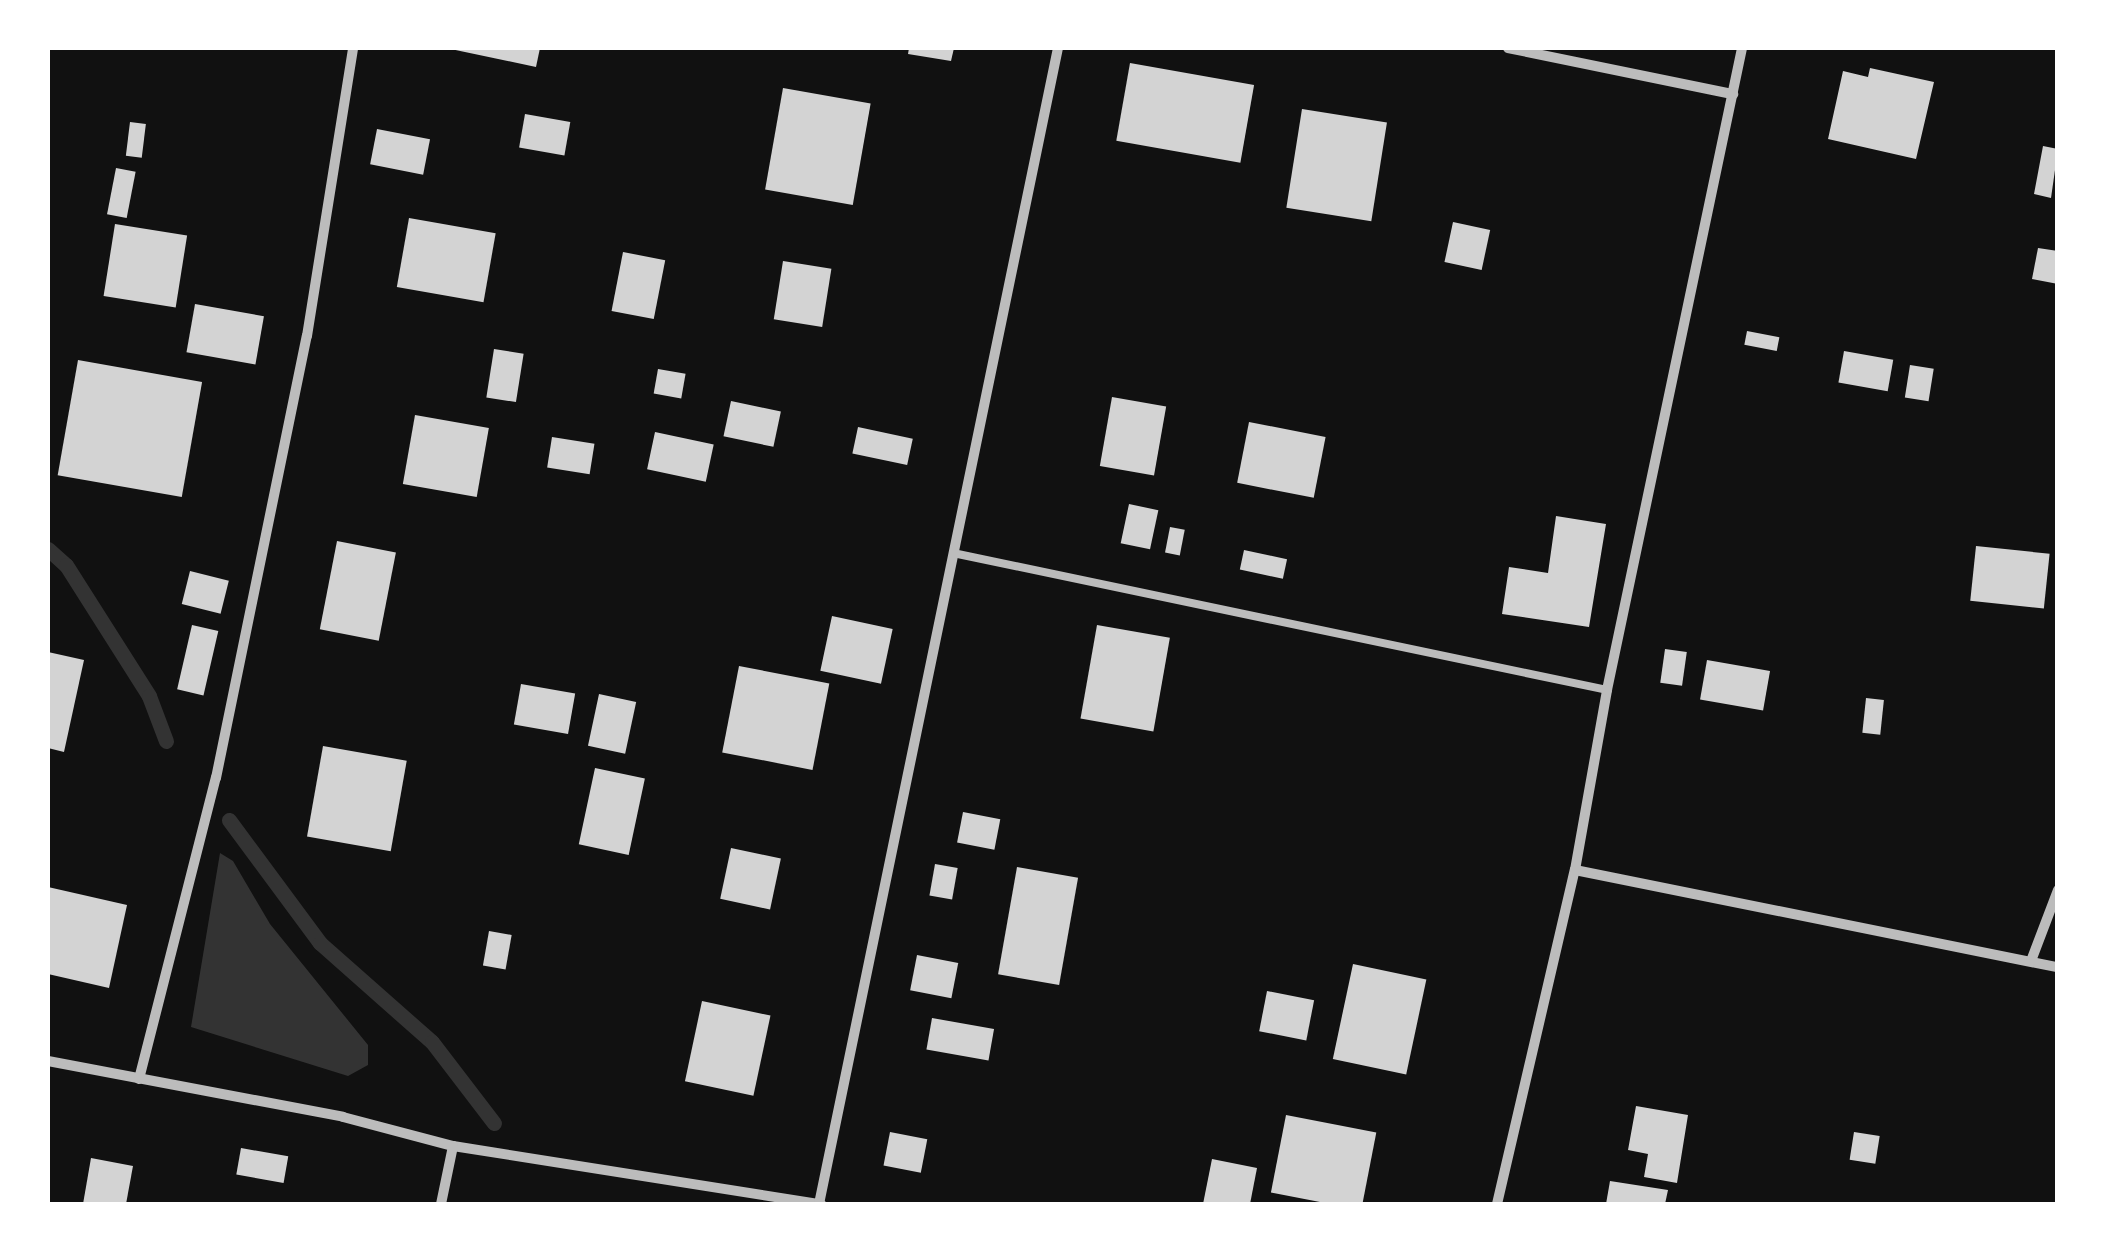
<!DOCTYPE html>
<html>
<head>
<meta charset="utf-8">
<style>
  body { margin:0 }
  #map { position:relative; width:2105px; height:1252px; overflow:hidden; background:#111; font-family:Ubuntu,sans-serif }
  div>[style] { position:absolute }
  .water>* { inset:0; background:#333 }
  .stream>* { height:15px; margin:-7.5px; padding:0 7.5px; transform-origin:7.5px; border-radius:7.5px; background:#333 }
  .building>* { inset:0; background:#d3d3d3; transform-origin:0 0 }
  .service>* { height:8px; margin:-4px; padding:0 4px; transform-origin:4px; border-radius:4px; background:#bcbcbc }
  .minor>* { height:10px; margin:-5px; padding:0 5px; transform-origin:5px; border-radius:5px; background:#bcbcbc }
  span { translate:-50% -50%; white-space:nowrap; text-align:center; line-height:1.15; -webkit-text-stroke:8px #fff; paint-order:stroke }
  .frame { position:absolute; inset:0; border:50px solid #fff; pointer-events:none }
</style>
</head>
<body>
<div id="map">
  <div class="water">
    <i style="clip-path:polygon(220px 853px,233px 861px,270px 924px,368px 1045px,368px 1065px,348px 1076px,191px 1027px)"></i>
  </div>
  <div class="stream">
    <i style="left:48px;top:549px;width:24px;rotate:42deg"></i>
    <i style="left:66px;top:565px;width:155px;rotate:57.6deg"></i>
    <i style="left:149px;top:696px;width:48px;rotate:69.3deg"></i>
    <i style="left:229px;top:820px;width:153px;rotate:53.5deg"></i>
    <i style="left:320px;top:943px;width:149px;rotate:41.5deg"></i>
    <i style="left:432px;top:1042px;width:102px;rotate:52.6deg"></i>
  </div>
  <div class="building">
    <i style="clip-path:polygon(446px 48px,540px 48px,536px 67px)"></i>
    <i style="clip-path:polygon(909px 48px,954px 48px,951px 61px,908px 54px)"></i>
    <i style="left:1130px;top:63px;width:126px;height:79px;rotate:10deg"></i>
    <i style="clip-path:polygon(1870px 68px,1934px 82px,1916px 159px,1828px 139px,1843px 71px,1868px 77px)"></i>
    <i style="left:783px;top:88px;width:89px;height:103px;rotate:10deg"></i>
    <i style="left:1302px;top:109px;width:86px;height:100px;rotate:9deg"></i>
    <i style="left:525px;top:114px;width:46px;height:34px;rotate:10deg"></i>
    <i style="left:130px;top:122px;width:16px;height:34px;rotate:7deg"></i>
    <i style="left:377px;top:129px;width:54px;height:36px;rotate:11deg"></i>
    <i style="clip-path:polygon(2043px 146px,2058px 149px,2051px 198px,2034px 194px)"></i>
    <i style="left:116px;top:168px;width:20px;height:47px;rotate:11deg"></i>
    <i style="left:409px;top:218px;width:88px;height:70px;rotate:10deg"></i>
    <i style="left:1453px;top:222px;width:38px;height:41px;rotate:12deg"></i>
    <i style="left:115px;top:224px;width:73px;height:73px;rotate:9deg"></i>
    <i style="clip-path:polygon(2038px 248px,2058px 251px,2058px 284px,2032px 279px)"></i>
    <i style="left:623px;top:252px;width:43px;height:60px;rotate:11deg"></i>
    <i style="left:783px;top:261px;width:49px;height:59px;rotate:9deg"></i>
    <i style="left:195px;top:304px;width:70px;height:49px;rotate:10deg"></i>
    <i style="left:1747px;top:331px;width:33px;height:14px;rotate:11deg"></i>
    <i style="left:494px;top:349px;width:30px;height:49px;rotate:9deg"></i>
    <i style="left:1844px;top:351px;width:50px;height:32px;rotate:10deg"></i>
    <i style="left:78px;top:360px;width:126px;height:117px;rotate:10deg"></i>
    <i style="left:1910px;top:365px;width:24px;height:33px;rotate:9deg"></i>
    <i style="left:658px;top:369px;width:28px;height:25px;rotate:10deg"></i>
    <i style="left:1112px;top:397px;width:55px;height:70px;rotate:10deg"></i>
    <i style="left:731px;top:401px;width:51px;height:36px;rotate:12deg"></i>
    <i style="left:415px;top:415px;width:75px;height:70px;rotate:10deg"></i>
    <i style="left:1249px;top:422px;width:78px;height:62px;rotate:11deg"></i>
    <i style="left:858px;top:427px;width:56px;height:27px;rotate:12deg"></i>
    <i style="left:655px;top:432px;width:60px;height:38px;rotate:12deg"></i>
    <i style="left:552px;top:437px;width:43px;height:31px;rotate:9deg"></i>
    <i style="left:1129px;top:504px;width:30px;height:40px;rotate:12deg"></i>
    <i style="clip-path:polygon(1556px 516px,1606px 524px,1589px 627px,1502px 614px,1509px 567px,1548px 573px)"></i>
    <i style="left:1170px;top:527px;width:15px;height:26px;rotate:11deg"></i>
    <i style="left:337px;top:541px;width:60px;height:90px;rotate:11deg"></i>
    <i style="left:1976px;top:546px;width:74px;height:55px;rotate:6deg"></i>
    <i style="left:1244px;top:550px;width:44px;height:20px;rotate:12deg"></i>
    <i style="left:190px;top:571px;width:40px;height:34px;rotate:14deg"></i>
    <i style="left:832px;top:616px;width:62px;height:56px;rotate:12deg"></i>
    <i style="left:192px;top:625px;width:27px;height:66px;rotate:13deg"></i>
    <i style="left:1097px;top:625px;width:74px;height:95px;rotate:10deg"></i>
    <i style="left:1665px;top:649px;width:22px;height:34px;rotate:8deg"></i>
    <i style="clip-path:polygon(48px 652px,84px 660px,64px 752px,48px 748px)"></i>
    <i style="left:1707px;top:660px;width:64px;height:40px;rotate:10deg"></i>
    <i style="left:739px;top:666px;width:92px;height:88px;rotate:11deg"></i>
    <i style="left:521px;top:684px;width:55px;height:41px;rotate:10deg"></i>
    <i style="left:599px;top:694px;width:38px;height:53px;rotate:12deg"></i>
    <i style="left:1866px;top:698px;width:18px;height:35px;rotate:6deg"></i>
    <i style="left:323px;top:746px;width:85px;height:92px;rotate:10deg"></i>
    <i style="left:595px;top:768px;width:51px;height:78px;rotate:12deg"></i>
    <i style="left:963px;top:812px;width:38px;height:31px;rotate:11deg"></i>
    <i style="left:731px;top:848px;width:51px;height:52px;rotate:12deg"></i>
    <i style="left:935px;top:864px;width:23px;height:32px;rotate:10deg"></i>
    <i style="left:1017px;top:867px;width:62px;height:109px;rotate:10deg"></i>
    <i style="clip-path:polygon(48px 887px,127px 905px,109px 988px,48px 974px)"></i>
    <i style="left:489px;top:931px;width:23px;height:35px;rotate:10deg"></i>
    <i style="left:917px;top:955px;width:42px;height:36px;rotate:11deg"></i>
    <i style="left:1353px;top:964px;width:75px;height:97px;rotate:12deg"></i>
    <i style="left:1267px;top:991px;width:48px;height:41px;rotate:11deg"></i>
    <i style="left:702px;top:1001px;width:70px;height:82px;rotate:12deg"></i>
    <i style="left:932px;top:1018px;width:63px;height:32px;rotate:10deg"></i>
    <i style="clip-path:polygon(1636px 1106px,1688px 1115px,1677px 1183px,1644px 1177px,1648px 1154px,1628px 1150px)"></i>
    <i style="left:1286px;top:1115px;width:92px;height:79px;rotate:11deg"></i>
    <i style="left:890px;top:1132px;width:38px;height:34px;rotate:11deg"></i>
    <i style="left:1854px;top:1132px;width:26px;height:28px;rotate:9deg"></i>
    <i style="left:241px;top:1148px;width:48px;height:27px;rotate:10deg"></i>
    <i style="clip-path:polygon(91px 1158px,133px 1166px,126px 1204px,83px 1204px)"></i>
    <i style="clip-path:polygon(1212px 1159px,1257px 1168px,1250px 1204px,1203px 1204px)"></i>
    <i style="clip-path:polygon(1610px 1181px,1668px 1190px,1665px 1204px,1606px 1204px)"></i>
  </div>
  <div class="service">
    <i style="left:953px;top:553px;width:668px;rotate:11.83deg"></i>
  </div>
  <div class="minor">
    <i style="left:1508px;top:48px;width:230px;rotate:11.6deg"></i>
    <i style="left:1575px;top:870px;width:493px;rotate:11.4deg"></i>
    <i style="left:2031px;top:961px;width:76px;rotate:-69.2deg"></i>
    <i style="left:48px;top:1061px;width:300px;rotate:10.7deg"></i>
    <i style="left:343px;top:1117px;width:114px;rotate:14.8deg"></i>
    <i style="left:453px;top:1146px;width:373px;rotate:9deg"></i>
    <i style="left:139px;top:1079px;width:311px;rotate:-75.7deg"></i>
    <i style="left:216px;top:778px;width:451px;rotate:-78.4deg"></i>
    <i style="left:307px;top:336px;width:292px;rotate:-80.9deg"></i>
    <i style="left:441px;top:1204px;width:59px;rotate:-78.3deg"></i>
    <i style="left:819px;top:1204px;width:1180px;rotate:-78.32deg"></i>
    <i style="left:1497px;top:1204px;width:343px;rotate:-76.9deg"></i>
    <i style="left:1575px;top:870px;width:183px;rotate:-79.9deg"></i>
    <i style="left:1607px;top:690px;width:656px;rotate:-78.12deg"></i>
  </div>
  <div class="frame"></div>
</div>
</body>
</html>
